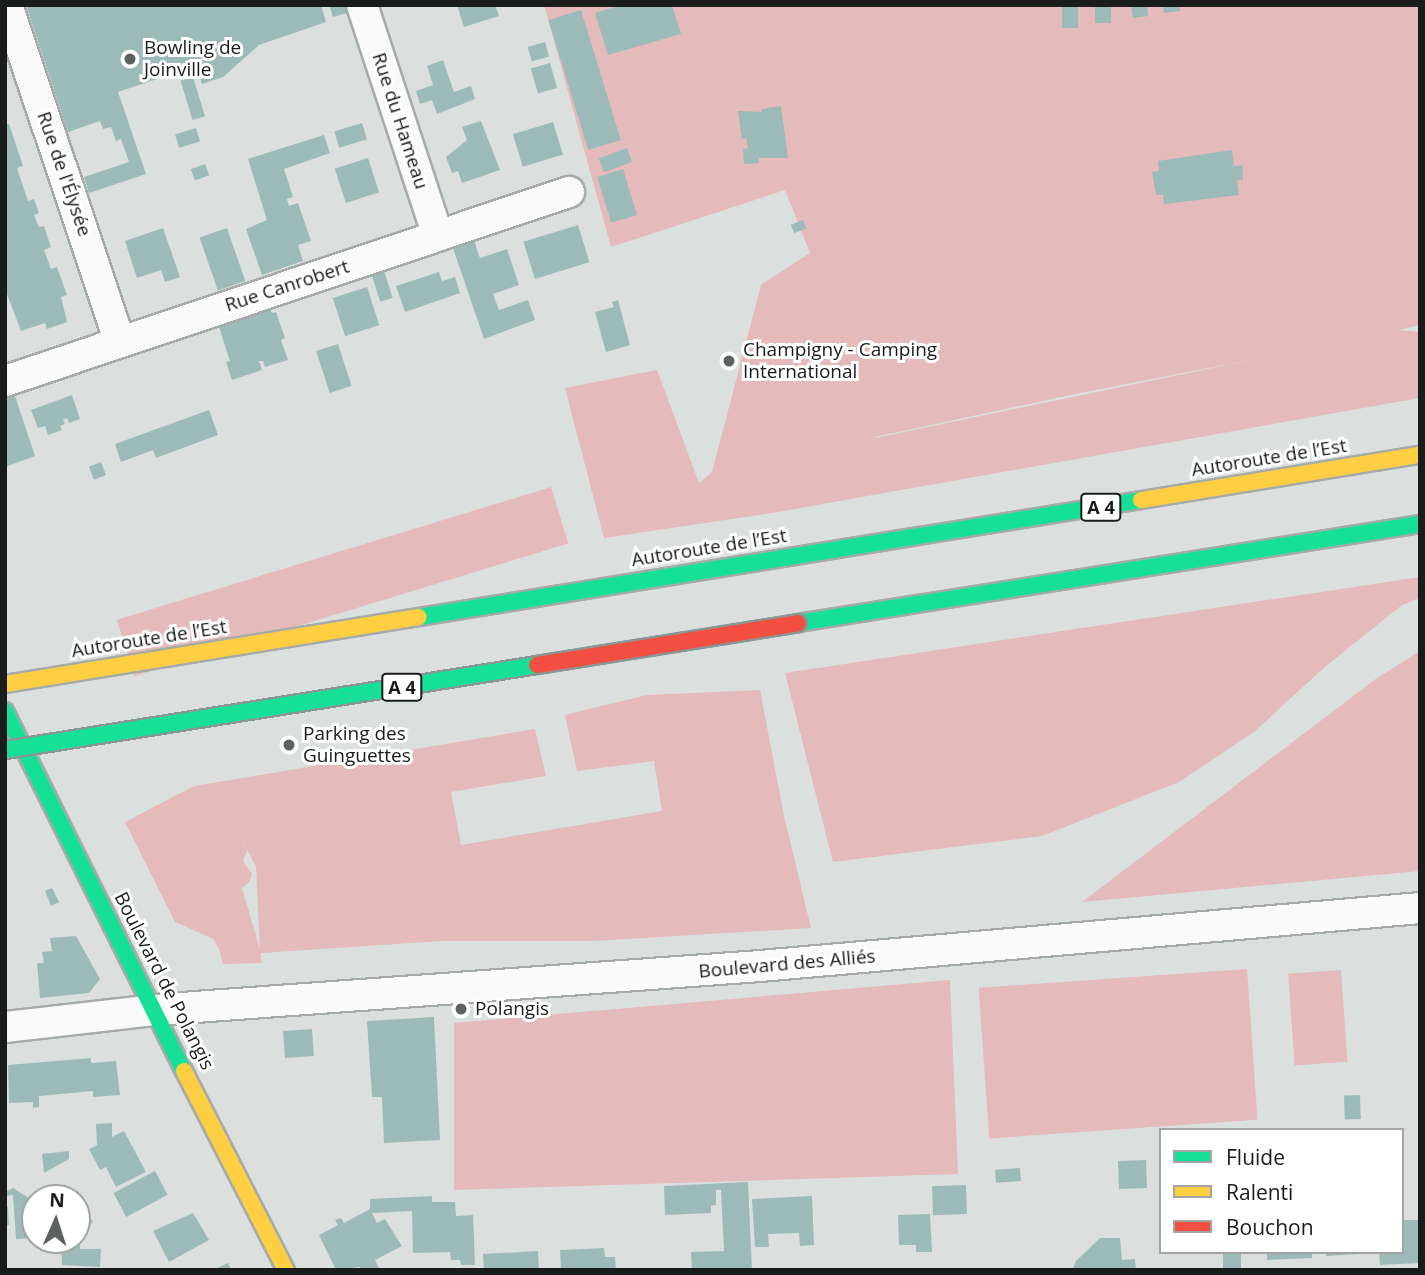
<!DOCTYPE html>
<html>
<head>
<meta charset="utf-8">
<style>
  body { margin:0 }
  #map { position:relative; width:1425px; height:1275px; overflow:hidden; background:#dbe0df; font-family:"Open Sans",sans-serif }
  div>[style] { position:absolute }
  .green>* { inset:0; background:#e4baba; transform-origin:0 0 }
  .building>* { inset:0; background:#9cbbb8; transform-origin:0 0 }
  .roads { filter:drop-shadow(2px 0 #a6aaa9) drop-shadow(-2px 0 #a6aaa9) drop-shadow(0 2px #a6aaa9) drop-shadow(0 -2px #a6aaa9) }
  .street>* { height:30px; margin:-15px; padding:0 15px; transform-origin:15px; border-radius:15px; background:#fafafa }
  .fast>* { height:16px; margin:-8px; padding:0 8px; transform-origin:8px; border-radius:8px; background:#16e098 }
  .slow>* { height:16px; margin:-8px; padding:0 8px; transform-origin:8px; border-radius:8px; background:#ffcf43 }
  .bridges { filter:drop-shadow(2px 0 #889795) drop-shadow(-2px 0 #889795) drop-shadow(0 2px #889795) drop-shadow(0 -2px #889795) }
  .fast-bridge>* { height:16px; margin:-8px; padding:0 8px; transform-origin:8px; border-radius:8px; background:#16e098 }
  .jam-bridge>* { height:16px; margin:-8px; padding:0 8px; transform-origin:8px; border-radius:8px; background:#f24e42 }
  .dots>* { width:19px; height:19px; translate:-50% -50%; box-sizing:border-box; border:4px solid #fff; border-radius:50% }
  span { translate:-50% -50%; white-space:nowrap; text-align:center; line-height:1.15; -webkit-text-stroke:6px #fff; paint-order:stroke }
  .shield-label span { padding:2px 5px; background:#fff; border:2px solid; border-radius:5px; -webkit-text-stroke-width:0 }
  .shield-label { font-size:18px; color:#191c1b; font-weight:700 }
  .poi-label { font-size:19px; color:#191c1b }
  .left { translate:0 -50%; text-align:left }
  .street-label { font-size:19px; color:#191c1b }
  .frame { position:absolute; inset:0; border:7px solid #191c1b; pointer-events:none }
  .legend { position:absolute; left:1159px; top:1128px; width:245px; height:126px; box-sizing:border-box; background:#fff; border:2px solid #a3a4a4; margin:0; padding:9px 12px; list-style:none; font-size:21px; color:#191c1b }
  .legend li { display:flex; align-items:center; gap:14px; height:35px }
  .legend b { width:35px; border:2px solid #a3a4a4 }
  .north { position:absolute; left:21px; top:1184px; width:70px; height:70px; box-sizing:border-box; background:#fff; border:2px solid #a3a4a4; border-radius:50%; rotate:3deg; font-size:19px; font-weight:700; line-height:28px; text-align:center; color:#191c1b }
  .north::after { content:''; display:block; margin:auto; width:24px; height:32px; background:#5d6160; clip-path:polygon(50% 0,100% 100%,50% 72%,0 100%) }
</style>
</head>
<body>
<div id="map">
  <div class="green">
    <i style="clip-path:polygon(evenodd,544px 5px,1420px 5px,1420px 325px,1399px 330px,1420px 332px,1420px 398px,772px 513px,604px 538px,565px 388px,657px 370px,699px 483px,712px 472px,761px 285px,810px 253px,785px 190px,611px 247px,544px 5px,1260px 358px,875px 438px,875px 437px,1085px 392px,1260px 358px)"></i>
    <i style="left:551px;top:487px;width:59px;height:454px;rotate:73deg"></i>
    <i style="clip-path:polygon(1420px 577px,1420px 598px,1402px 605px,1326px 666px,1255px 731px,1179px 782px,1042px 836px,833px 862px,785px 673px)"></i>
    <i style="clip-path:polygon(1420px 651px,1420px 871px,1082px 902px,1377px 678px)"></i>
    <i style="clip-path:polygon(evenodd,760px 690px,784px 816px,811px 928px,593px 941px,441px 941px,261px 953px,261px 963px,223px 964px,219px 949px,213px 939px,175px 922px,125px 822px,194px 786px,535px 729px,546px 776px,451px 792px,461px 845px,662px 811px,654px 761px,577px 771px,565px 715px,647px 695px,760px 690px,242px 840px,256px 867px,260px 949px,242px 888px,249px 882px,252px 874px,243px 861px,247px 851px,242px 840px)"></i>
    <i style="left:1247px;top:969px;width:151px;height:269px;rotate:86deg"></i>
    <i style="left:1341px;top:970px;width:92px;height:53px;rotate:86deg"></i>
    <i style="clip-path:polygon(950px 980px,958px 1174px,454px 1190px,454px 1023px)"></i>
  </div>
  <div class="building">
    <i style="clip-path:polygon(26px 5px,321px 5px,326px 22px,259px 45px,223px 77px,202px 84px,196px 66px,118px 92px,146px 174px,89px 193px,84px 177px,129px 162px,121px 139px,116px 141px,111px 127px,103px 129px,100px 121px,68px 132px)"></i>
    <i style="clip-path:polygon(329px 5px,345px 5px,347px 13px,333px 17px)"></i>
    <i style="clip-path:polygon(457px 5px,495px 5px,499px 16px,464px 27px)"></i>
    <i style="clip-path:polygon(622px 5px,672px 5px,681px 34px,608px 55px,595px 13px)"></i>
    <i style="left:1062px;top:5px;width:16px;height:23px"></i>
    <i style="left:1095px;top:5px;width:16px;height:18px"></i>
    <i style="clip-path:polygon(1131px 5px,1147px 5px,1148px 16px,1133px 18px)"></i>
    <i style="clip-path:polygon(1163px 5px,1179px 5px,1180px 11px,1164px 13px)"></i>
    <i style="left:581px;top:10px;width:136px;height:34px;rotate:73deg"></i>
    <i style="left:545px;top:42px;width:15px;height:18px;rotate:74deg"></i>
    <i style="clip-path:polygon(443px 60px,454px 92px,471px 86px,475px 99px,437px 114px,432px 100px,420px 104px,416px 91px,433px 85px,427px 66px)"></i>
    <i style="left:550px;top:63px;width:26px;height:20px;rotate:74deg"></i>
    <i style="left:193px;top:77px;width:41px;height:13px;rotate:73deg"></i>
    <i style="clip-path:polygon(781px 106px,788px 158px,759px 158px,759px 163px,744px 164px,743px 149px,748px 148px,746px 138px,742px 139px,738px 111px,762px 112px,762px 109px)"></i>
    <i style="clip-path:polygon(481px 121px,500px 170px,462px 183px,458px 171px,452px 173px,446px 157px,467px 140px,462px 127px)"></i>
    <i style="left:553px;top:122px;width:34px;height:42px;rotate:73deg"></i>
    <i style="left:362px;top:123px;width:17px;height:29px;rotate:73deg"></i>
    <i style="clip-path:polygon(5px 124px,9px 124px,23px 166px,17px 168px,28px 201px,34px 199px,39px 213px,34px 215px,39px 227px,44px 226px,51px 247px,44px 250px,51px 269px,57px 267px,67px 295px,61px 297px,67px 322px,47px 329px,45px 323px,21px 331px,5px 289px)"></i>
    <i style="left:196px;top:128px;width:14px;height:22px;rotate:73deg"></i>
    <i style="clip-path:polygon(324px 135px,330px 153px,284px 169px,293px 197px,287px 199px,289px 206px,298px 203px,311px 241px,298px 245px,303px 261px,262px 275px,246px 229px,267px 220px,248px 159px)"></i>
    <i style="left:627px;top:148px;width:15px;height:30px;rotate:70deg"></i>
    <i style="clip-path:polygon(1232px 150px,1234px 166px,1242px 165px,1243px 180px,1237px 180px,1239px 195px,1164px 204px,1163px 195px,1156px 195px,1152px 172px,1159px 171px,1158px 161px)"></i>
    <i style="left:368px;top:158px;width:36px;height:35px;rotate:72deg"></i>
    <i style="left:205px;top:164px;width:12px;height:15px;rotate:70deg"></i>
    <i style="left:623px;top:169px;width:48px;height:27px;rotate:73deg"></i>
    <i style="left:803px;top:220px;width:9px;height:13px;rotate:69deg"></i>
    <i style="left:578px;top:225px;width:39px;height:57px;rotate:73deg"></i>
    <i style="clip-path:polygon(163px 228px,180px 277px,165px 282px,161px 270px,137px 278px,125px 241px)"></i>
    <i style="left:227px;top:228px;width:56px;height:29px;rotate:71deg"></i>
    <i style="clip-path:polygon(474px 241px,480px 258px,507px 249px,519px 285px,493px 294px,499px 310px,528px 300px,535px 320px,484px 339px,453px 248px)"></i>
    <i style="left:384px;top:271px;width:28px;height:13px;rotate:72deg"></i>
    <i style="clip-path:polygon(439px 272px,442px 281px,455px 277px,460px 293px,405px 312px,396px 286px)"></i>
    <i style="left:367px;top:287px;width:40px;height:36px;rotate:72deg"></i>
    <i style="clip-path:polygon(618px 300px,630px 345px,606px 352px,595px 312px,614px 307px,612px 302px)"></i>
    <i style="clip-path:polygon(270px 309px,272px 313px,276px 312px,285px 338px,281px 340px,288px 360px,265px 367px,263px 361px,259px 361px,262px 370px,232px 380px,226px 362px,230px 361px,219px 327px)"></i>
    <i style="left:338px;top:344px;width:44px;height:23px;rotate:72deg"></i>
    <i style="clip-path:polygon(72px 395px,80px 419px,69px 423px,67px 418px,63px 420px,65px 424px,60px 426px,62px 430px,48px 435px,45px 426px,38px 428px,31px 410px)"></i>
    <i style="clip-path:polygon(15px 396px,35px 456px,5px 467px,5px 399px)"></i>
    <i style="clip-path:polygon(209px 410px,218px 435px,156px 458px,153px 450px,121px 462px,115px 444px)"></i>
    <i style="left:101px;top:462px;width:14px;height:13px;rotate:69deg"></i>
    <i style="clip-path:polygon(52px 888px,59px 902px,51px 906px,45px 891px)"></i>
    <i style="clip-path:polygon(76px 936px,100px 979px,89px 993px,40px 998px,37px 963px,44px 963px,42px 952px,52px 951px,50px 938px)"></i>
    <i style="clip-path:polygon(434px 1017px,440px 1140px,384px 1143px,382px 1097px,372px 1097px,367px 1021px)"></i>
    <i style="left:312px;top:1029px;width:27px;height:29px;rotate:86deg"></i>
    <i style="clip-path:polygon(91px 1058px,91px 1063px,116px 1061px,120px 1095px,93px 1097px,93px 1091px,39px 1096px,39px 1107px,33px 1108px,33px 1102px,9px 1103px,8px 1065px)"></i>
    <i style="left:1360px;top:1095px;width:24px;height:16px;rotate:88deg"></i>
    <i style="clip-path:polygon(112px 1123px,112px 1137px,124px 1131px,146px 1172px,116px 1187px,106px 1167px,100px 1170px,89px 1149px,97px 1145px,96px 1124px)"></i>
    <i style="clip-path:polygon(69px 1151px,69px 1159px,44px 1173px,42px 1154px)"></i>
    <i style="left:1146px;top:1160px;width:28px;height:28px;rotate:88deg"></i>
    <i style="left:1020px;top:1168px;width:13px;height:25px;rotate:86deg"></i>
    <i style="left:155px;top:1171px;width:27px;height:47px;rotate:62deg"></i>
    <i style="clip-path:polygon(748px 1182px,752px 1270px,692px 1270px,691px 1252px,724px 1251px,721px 1190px,716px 1190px,716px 1205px,711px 1206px,711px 1213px,665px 1215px,664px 1186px)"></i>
    <i style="left:966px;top:1185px;width:29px;height:34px;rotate:88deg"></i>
    <i style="clip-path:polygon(13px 1188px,35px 1202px,35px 1238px,16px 1239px,13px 1195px,7px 1196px,7px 1191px)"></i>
    <i style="clip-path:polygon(432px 1196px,432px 1202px,455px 1202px,456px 1216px,473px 1215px,475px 1265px,461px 1265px,460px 1260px,451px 1260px,450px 1252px,413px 1253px,412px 1211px,372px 1213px,377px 1223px,385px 1219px,402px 1246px,375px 1260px,380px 1270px,361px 1270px,360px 1267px,336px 1270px,319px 1235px,338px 1225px,335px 1220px,341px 1218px,344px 1223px,370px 1209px,370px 1199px)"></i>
    <i style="clip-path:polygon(812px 1196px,814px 1245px,800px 1246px,799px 1233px,768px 1234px,769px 1247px,755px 1247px,752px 1199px)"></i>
    <i style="clip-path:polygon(5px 1207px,8px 1207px,9px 1225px,5px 1225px)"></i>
    <i style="clip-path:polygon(77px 1211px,93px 1221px,87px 1232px,81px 1228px,80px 1249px,101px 1249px,100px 1267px,62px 1265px,61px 1240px,77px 1240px)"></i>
    <i style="clip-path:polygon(193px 1213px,209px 1240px,169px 1262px,153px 1231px)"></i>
    <i style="clip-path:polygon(930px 1214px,932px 1252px,916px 1252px,916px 1245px,899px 1245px,898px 1215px)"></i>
    <i style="clip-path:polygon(1402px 1220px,1420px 1220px,1420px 1263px,1380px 1265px,1379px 1252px,1402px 1252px)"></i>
    <i style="clip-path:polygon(1100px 1238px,1120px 1238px,1122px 1260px,1135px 1259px,1136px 1270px,1072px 1270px,1076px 1261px)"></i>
    <i style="clip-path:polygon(604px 1248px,605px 1257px,615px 1257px,616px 1270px,561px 1270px,560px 1250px)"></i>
    <i style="clip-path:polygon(538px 1251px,539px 1270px,484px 1270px,483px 1254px)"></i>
    <i style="left:1223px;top:1252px;width:18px;height:18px"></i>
    <i style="clip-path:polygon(1267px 1252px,1312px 1252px,1312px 1258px,1267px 1260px)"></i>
    <i style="clip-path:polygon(1326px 1252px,1360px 1252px,1360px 1254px,1326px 1256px)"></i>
    <i style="clip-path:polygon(228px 1263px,231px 1270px,213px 1270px)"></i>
  </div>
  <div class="roads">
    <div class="street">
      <i style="left:7px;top:5px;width:355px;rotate:71.5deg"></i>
      <i style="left:362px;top:5px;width:243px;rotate:71.8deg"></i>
      <i style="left:5px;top:381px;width:595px;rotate:-18.53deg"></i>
      <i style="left:5px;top:1027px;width:150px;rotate:-6.5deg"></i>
      <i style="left:154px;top:1010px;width:608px;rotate:-4.15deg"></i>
      <i style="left:760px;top:966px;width:663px;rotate:-5.02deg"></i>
    </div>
    <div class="fast">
      <i style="left:419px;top:617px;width:731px;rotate:-9.2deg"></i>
      <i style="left:798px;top:623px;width:630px;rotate:-9.04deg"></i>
      <i style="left:5px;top:711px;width:402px;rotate:63.6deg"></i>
    </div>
    <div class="slow">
      <i style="left:1141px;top:500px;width:283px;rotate:-9.2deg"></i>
      <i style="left:5px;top:684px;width:419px;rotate:-9.2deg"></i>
      <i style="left:184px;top:1071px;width:224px;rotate:62.9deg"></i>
    </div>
  </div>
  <div class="bridges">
    <div class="fast-bridge">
      <i style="left:5px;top:750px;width:539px;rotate:-9.08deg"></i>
    </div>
    <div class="jam-bridge">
      <i style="left:537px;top:665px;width:264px;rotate:-9.1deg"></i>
    </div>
  </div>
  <div class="dots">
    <i style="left:130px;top:59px;background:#5d6160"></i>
    <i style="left:729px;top:361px;background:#5d6160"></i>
    <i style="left:289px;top:745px;background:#5d6160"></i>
    <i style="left:461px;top:1009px;background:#5d6160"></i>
  </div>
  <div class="shield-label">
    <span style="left:1101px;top:507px">A 4</span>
    <span style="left:402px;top:687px">A 4</span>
  </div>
  <div class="poi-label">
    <span class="left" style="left:144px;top:59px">Bowling de<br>Joinville</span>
    <span class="left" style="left:743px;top:361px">Champigny - Camping<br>International</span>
    <span class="left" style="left:303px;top:745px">Parking des<br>Guinguettes</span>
    <span class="left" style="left:475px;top:1009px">Polangis</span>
  </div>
  <div class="street-label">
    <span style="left:400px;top:121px;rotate:72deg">Rue du Hameau</span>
    <span style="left:64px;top:174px;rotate:71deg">Rue de l'Élysée</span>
    <span style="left:287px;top:286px;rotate:-18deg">Rue Canrobert</span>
    <span style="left:1269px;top:458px;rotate:-9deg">Autoroute de l’Est</span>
    <span style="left:709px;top:548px;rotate:-9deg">Autoroute de l’Est</span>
    <span style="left:149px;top:639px;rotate:-9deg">Autoroute de l’Est</span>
    <span style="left:787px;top:964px;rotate:-5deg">Boulevard des Alliés</span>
    <span style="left:164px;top:981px;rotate:63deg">Boulevard de Polangis</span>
  </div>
  <div class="frame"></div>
  <ul class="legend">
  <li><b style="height:9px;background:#16e098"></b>Fluide</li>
  <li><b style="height:9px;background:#ffcf43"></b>Ralenti</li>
  <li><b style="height:9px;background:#f24e42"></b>Bouchon</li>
  </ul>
  <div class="north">N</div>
</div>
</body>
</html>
